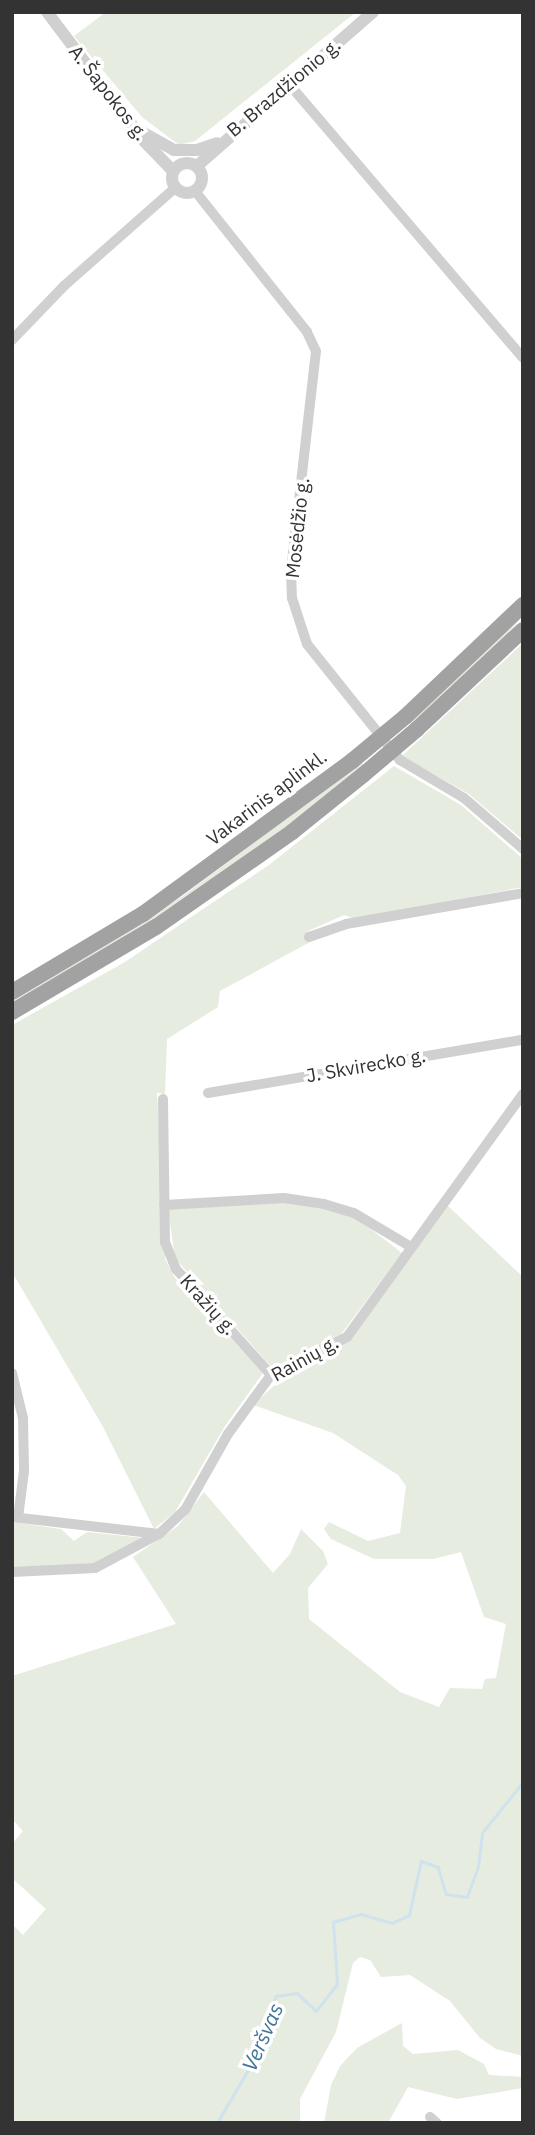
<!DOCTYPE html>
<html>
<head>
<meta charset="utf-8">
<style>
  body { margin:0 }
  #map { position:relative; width:535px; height:2135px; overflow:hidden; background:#fff; font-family:"IBM Plex Sans",sans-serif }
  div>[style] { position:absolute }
  .green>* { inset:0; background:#e6ecdf }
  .stream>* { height:2.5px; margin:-1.25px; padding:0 1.25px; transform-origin:1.25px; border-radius:1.25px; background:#cfe2ee }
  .minor>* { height:10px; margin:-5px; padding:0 5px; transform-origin:5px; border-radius:5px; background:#d0d0d0 }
  .tertiary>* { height:12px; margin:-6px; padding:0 6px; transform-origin:6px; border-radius:6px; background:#d0d0d0 }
  .tertiary>.ring { margin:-6px; padding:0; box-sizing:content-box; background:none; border:12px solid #d0d0d0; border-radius:50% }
  .trunk>* { height:16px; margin:-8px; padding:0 8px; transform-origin:8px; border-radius:8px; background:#a2a2a2 }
  .trunk-bridge>* { height:16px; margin:-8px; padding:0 8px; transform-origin:8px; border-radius:8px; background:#a2a2a2 }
  span { translate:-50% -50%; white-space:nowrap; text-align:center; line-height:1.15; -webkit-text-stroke:7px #fff; paint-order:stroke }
  .street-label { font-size:19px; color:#333 }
  .water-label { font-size:21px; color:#3f7597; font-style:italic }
  .frame { position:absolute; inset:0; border:14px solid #333; pointer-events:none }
</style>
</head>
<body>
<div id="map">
  <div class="green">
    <i style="clip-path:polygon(106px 12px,356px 12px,195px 141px,179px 145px,142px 117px,74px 36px)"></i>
    <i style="clip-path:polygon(523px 616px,491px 653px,412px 725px,409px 722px)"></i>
    <i style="clip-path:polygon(523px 643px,523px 840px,469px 794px,402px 756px)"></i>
    <i style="clip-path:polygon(362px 762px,364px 766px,281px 831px,183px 902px,12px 1004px,12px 999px,180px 898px)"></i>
    <i style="clip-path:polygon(394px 766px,461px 805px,523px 859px,523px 887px,355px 919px,344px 915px,308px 931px,310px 942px,220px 991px,218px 1007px,167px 1039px,165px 1094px,157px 1093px,165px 1259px,175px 1278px,263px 1373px,225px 1426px,175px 1512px,154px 1529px,102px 1425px,12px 1272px,12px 1025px,125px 962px,203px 909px,269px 865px)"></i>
    <i style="clip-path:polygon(283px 1201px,321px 1206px,359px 1220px,402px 1253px,339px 1337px,273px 1369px,175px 1258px,168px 1209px)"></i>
    <i style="clip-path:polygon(447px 1205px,523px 1277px,523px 2056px,496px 2049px,480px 2038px,450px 2001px,410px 1975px,381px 1977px,370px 1960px,360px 1957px,353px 1963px,336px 2032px,300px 2099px,300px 2123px,12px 2123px,12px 1924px,23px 1935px,46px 1909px,12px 1878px,12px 1844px,23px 1831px,12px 1819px,12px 1676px,176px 1624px,133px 1557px,178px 1526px,204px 1492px,273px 1573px,290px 1554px,301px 1529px,323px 1551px,328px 1564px,308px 1588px,309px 1619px,400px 1692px,439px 1707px,450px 1688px,482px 1689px,485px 1679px,496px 1678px,506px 1624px,484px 1617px,461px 1552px,433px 1559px,374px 1559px,331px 1539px,324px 1529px,329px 1522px,368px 1541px,400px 1533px,406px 1486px,398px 1475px,333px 1433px,253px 1405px,288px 1373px,344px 1343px)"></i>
    <i style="clip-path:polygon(12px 1522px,61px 1529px,74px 1541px,87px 1532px,144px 1538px,99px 1563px,12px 1569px)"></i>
    <i style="clip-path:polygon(402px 2023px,403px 2046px,413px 2054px,458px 2050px,484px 2064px,489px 2075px,523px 2077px,523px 2088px,457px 2099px,408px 2087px,388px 2123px,324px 2123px,331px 2085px,340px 2066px,357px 2048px)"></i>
  </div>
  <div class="stream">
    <i style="left:217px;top:2123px;width:61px;rotate:-59.7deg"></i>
    <i style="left:248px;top:2070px;width:79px;rotate:-69.3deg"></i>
    <i style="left:276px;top:1996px;width:21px;rotate:-8deg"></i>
    <i style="left:297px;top:1993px;width:26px;rotate:43deg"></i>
    <i style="left:316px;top:2011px;width:34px;rotate:-52deg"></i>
    <i style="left:337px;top:1984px;width:62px;rotate:-93.7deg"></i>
    <i style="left:333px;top:1922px;width:29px;rotate:-16deg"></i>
    <i style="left:361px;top:1914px;width:32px;rotate:16deg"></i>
    <i style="left:392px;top:1923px;width:19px;rotate:-25deg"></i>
    <i style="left:409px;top:1915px;width:55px;rotate:-77.5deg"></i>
    <i style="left:421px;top:1861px;width:18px;rotate:19deg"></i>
    <i style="left:438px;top:1867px;width:28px;rotate:73deg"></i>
    <i style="left:446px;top:1894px;width:21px;rotate:8deg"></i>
    <i style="left:467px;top:1897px;width:32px;rotate:-70deg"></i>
    <i style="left:478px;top:1867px;width:34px;rotate:-83deg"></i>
    <i style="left:482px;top:1833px;width:65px;rotate:-51.2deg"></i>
  </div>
  <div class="minor">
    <i style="left:289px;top:84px;width:360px;rotate:49.5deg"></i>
    <i style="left:195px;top:191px;width:180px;rotate:51.5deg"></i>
    <i style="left:307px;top:332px;width:21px;rotate:65deg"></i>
    <i style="left:316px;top:351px;width:221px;rotate:96.5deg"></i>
    <i style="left:291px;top:571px;width:27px;rotate:88deg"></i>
    <i style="left:292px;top:598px;width:48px;rotate:71.9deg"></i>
    <i style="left:307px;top:644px;width:149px;rotate:51.3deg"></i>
    <i style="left:400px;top:760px;width:74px;rotate:30.7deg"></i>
    <i style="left:464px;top:798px;width:78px;rotate:40.8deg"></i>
    <i style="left:12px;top:340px;width:76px;rotate:-46.1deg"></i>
    <i style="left:65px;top:285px;width:147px;rotate:-41.4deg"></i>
    <i style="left:309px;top:937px;width:39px;rotate:-19deg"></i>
    <i style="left:346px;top:924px;width:180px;rotate:-9.9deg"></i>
    <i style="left:208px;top:1093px;width:319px;rotate:-9.6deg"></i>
    <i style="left:163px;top:1099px;width:143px;rotate:89.2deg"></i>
    <i style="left:165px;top:1242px;width:29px;rotate:68deg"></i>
    <i style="left:176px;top:1269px;width:142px;rotate:48.1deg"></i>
    <i style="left:164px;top:1205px;width:120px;rotate:-3.3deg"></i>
    <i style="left:284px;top:1198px;width:40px;rotate:8.5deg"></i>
    <i style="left:324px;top:1204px;width:31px;rotate:17deg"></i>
    <i style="left:354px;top:1213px;width:66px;rotate:30.8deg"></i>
    <i style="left:12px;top:1373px;width:46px;rotate:76.3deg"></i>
    <i style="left:23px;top:1418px;width:53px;rotate:88.9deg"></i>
    <i style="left:24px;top:1471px;width:47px;rotate:97.3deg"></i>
    <i style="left:12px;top:1517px;width:148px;rotate:6.6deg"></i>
    <i style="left:12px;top:1572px;width:83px;rotate:-2.8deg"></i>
    <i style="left:95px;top:1568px;width:72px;rotate:-28deg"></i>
    <i style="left:159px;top:1534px;width:35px;rotate:-43deg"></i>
    <i style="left:185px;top:1510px;width:87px;rotate:-60.5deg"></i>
    <i style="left:228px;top:1434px;width:73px;rotate:-53.9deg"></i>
    <i style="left:271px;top:1375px;width:85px;rotate:-26.6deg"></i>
    <i style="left:347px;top:1337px;width:300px;rotate:-54.1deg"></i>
    <i style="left:430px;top:2117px;width:9px;rotate:41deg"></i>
  </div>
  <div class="tertiary">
    <i style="left:47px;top:12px;width:163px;rotate:53deg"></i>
    <i style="left:145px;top:142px;width:40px;rotate:46deg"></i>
    <i style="left:140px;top:131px;width:39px;rotate:29deg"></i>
    <i style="left:174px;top:150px;width:23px"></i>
    <i style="left:197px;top:150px;width:21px;rotate:-19deg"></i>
    <i class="ring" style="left:172px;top:163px;width:18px;height:18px"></i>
    <i style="left:197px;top:166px;width:234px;rotate:-41.2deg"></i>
  </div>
  <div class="trunk">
    <i style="left:405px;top:717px;width:163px;rotate:-43.5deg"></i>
    <i style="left:416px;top:730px;width:146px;rotate:-43.1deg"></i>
    <i style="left:12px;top:992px;width:152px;rotate:-30.8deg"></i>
    <i style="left:143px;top:914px;width:259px;rotate:-36.2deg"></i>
    <i style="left:12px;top:1012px;width:167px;rotate:-30.6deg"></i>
    <i style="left:156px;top:927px;width:166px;rotate:-34.9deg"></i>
    <i style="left:292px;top:832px;width:91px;rotate:-38.8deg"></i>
  </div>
  <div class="trunk-bridge">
    <i style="left:352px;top:761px;width:69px;rotate:-39.7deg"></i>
    <i style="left:363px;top:775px;width:70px;rotate:-40.3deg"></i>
  </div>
  <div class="street-label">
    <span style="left:284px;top:88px;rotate:-40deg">B. Brazdžionio g.</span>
    <span style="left:108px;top:93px;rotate:52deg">A. Šapokos g.</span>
    <span style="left:298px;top:528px;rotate:-84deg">Mosėdžio g.</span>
    <span style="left:267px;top:798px;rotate:-37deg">Vakarinis aplinkl.</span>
    <span style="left:366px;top:1066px;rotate:-10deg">J. Skvirecko g.</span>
    <span style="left:208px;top:1305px;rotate:48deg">Kražių g.</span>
    <span style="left:305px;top:1359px;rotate:-29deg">Rainių g.</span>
  </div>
  <div class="water-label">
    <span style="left:262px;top:2037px;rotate:-66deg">Veršvas</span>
  </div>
  <div class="frame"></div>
</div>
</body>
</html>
